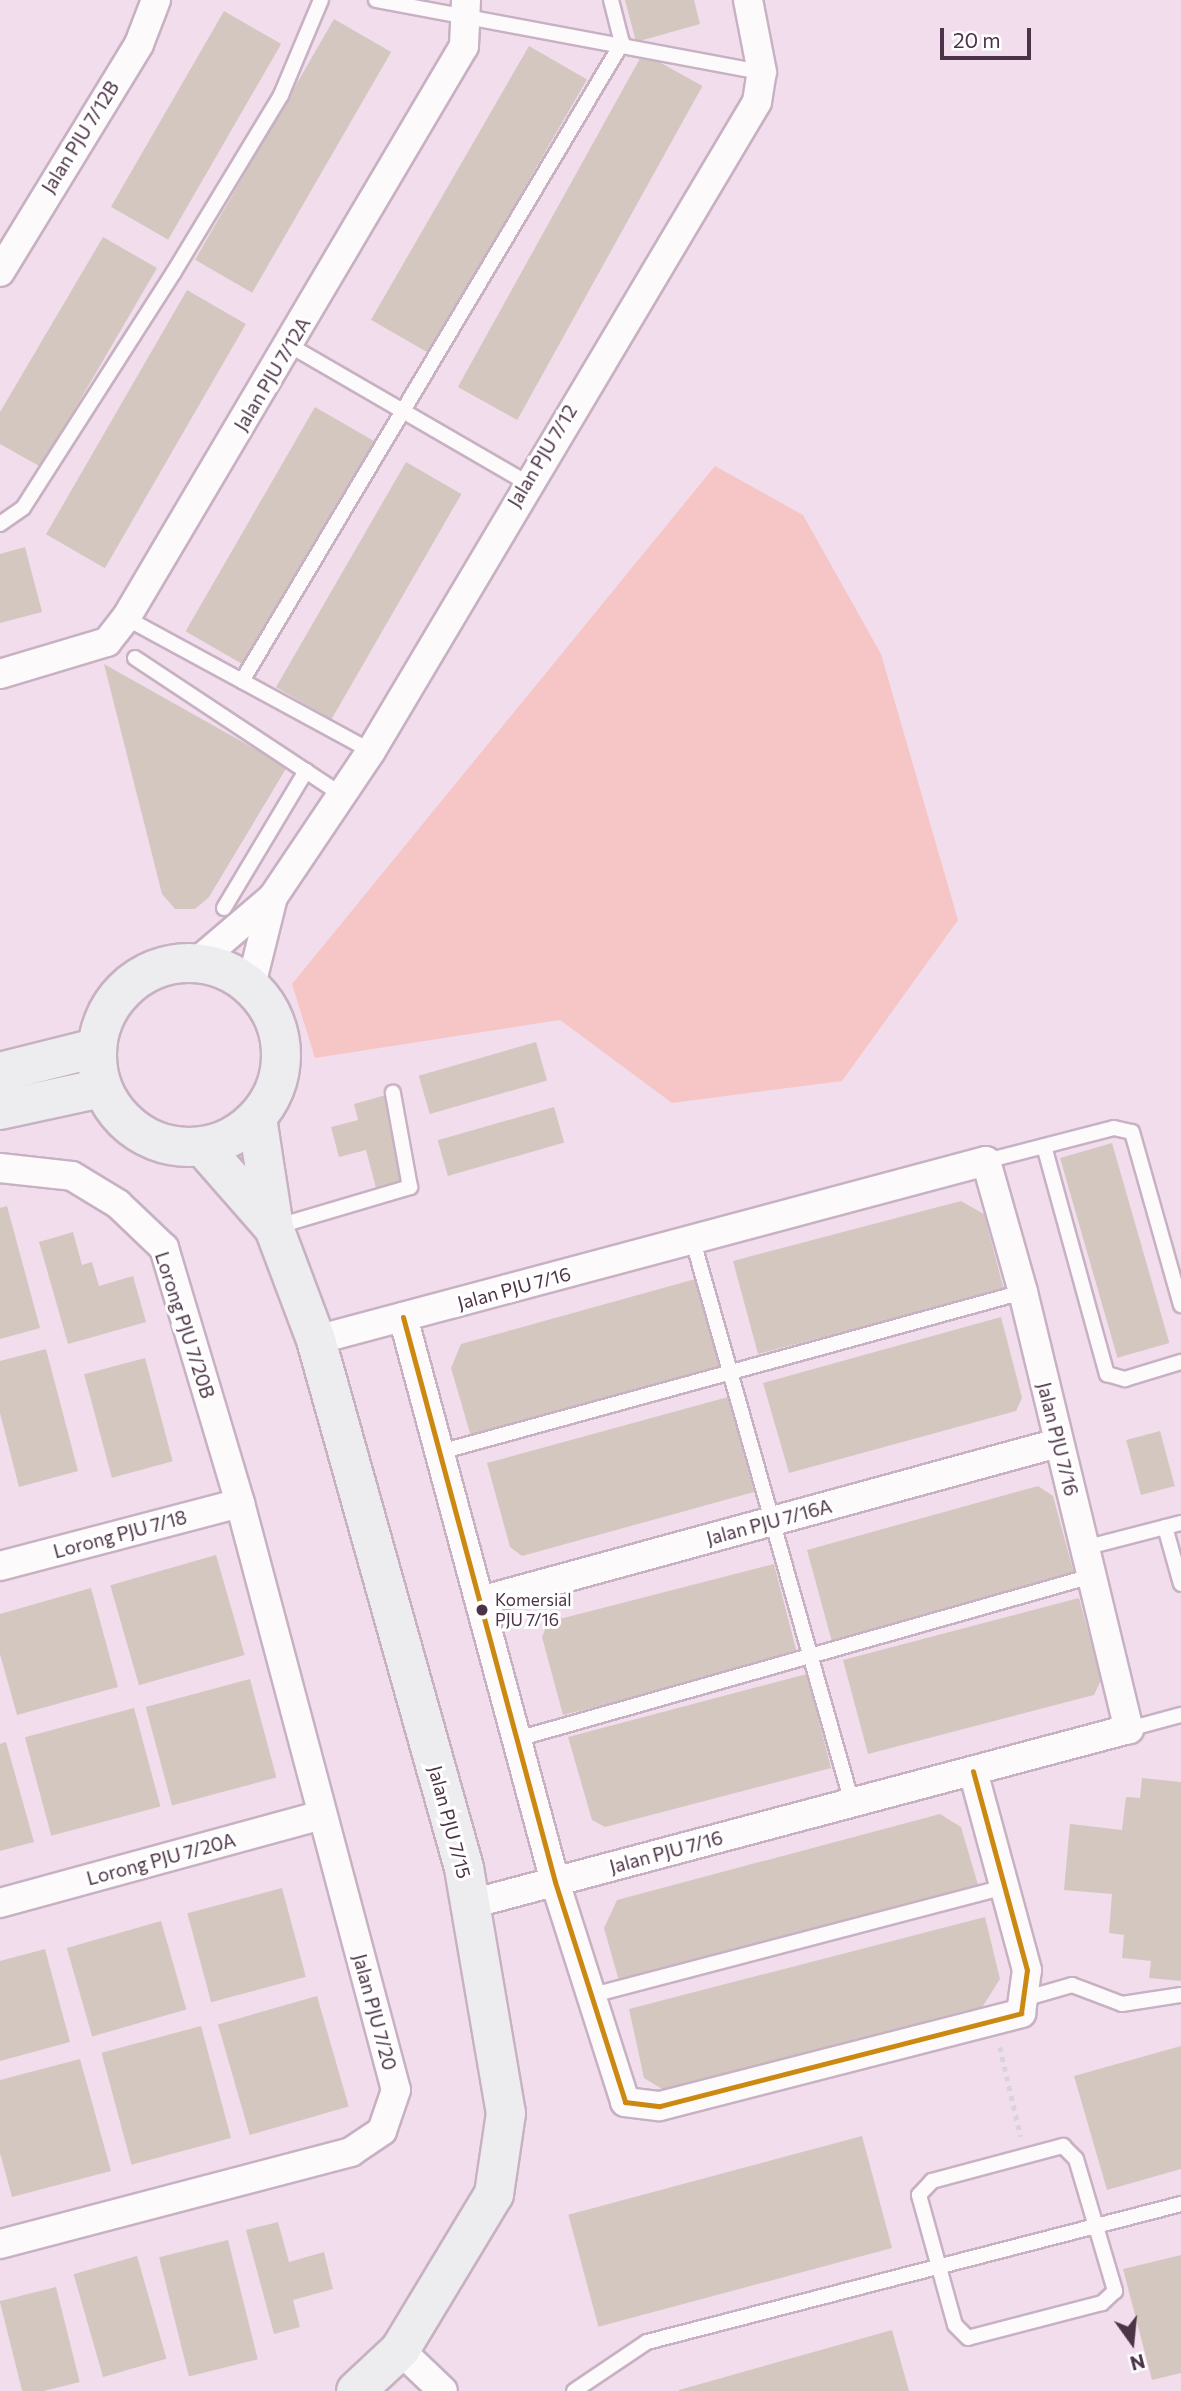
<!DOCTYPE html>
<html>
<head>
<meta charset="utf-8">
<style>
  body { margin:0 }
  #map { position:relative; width:1181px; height:2391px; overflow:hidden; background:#f2dded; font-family:Commissioner,sans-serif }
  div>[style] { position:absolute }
  .green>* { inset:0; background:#f5c6c5 }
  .building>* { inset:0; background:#d4c7c0; transform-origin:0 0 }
  .path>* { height:4.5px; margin-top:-2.25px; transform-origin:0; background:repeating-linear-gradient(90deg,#dad3d9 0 5px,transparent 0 10px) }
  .roads { filter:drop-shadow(2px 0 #c7b1c2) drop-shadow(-2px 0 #c7b1c2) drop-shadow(0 2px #c7b1c2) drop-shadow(0 -2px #c7b1c2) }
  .lane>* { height:14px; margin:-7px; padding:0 7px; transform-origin:7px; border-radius:7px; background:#fdfafc }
  .street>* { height:28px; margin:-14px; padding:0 14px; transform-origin:14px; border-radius:14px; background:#fdfafc }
  .secondary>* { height:38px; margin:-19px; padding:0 19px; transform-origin:19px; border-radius:19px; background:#ededf0 }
  .secondary>.ring { margin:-19px; padding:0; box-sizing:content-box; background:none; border:38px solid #ededf0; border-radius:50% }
  .bus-1>* { height:5px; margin:-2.5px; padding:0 2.5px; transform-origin:2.5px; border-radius:2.5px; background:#cc8912 }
  .dots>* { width:19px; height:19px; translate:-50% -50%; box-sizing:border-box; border:4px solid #fff; border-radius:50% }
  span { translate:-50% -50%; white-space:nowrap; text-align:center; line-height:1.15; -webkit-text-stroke:6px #fff; paint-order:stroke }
  .bus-label { font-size:17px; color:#4c3347 }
  .left { translate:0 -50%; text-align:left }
  .street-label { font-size:19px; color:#4c3347 }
  .north { position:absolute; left:1097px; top:2307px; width:70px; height:70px; -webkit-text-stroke:5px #fff; paint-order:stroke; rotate:165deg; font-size:19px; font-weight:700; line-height:28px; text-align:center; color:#4c3347 }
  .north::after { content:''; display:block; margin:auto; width:24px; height:32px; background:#4c3347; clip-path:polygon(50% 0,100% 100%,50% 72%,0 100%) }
  .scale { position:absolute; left:940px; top:28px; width:91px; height:32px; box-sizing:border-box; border:4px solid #4c3347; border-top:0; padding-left:9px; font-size:21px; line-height:24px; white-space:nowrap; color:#4c3347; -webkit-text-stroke:5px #fff; paint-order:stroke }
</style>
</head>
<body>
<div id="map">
  <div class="green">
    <i style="clip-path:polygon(715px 466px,803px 515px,881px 654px,958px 920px,842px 1081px,672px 1103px,560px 1020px,315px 1058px,292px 984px)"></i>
  </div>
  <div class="building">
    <i style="clip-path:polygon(625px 0,694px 0,700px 24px,636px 42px)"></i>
    <i style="left:224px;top:11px;width:66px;height:226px;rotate:30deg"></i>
    <i style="left:334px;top:19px;width:66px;height:278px;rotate:30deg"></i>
    <i style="left:529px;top:46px;width:67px;height:316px;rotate:30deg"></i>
    <i style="left:643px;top:53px;width:68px;height:382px;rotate:29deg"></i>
    <i style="clip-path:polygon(103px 237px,157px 268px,41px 467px,0 444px,0 412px)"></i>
    <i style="left:187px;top:290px;width:68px;height:282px;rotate:30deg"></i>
    <i style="left:315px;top:407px;width:73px;height:259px;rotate:30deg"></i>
    <i style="left:406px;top:462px;width:64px;height:260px;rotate:30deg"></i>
    <i style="clip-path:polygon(25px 547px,42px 612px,0 623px,0 554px)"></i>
    <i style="clip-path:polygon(104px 664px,287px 767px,209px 897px,195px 909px,175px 909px,162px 894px)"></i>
    <i style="left:536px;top:1042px;width:40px;height:122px;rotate:74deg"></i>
    <i style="clip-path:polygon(386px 1095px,409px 1180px,376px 1188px,366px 1150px,339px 1157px,331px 1127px,358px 1120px,354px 1104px)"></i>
    <i style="left:554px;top:1107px;width:37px;height:121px;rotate:74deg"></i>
    <i style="left:1112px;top:1143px;width:208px;height:54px;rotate:74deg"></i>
    <i style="clip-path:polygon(961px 1201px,984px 1214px,1004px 1290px,758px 1354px,733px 1261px)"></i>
    <i style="clip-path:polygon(7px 1206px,40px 1328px,0 1339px,0 1208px)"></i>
    <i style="clip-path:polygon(73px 1232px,82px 1265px,92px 1262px,99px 1286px,133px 1276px,146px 1322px,68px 1344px,39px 1242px)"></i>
    <i style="clip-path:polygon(699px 1278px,724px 1370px,472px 1440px,451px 1368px,461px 1344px)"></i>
    <i style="clip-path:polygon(1001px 1317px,1022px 1398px,1016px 1411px,789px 1473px,763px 1383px)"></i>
    <i style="clip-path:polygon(46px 1349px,78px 1471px,19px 1487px,0 1413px,0 1361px)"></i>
    <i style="left:145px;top:1358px;width:107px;height:63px;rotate:75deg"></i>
    <i style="clip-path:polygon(728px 1397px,754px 1492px,522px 1556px,510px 1547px,487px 1463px)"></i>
    <i style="left:1160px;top:1431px;width:57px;height:35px;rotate:75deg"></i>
    <i style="clip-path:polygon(1038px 1486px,1053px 1496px,1075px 1577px,832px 1642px,807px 1550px)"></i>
    <i style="left:216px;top:1555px;width:104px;height:110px;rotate:74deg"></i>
    <i style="clip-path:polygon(774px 1564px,798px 1657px,563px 1715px,542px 1637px,548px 1622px)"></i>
    <i style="clip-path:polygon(91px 1588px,118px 1687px,17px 1715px,0 1654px,0 1614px)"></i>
    <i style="clip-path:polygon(1079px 1598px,1101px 1680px,1094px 1695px,868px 1754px,843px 1660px)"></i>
    <i style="clip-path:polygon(807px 1674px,831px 1768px,605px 1827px,592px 1820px,568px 1737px)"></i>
    <i style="left:250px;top:1679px;width:102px;height:108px;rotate:75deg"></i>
    <i style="left:134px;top:1708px;width:102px;height:113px;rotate:75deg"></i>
    <i style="clip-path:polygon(6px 1742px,34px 1842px,0 1851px,0 1744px)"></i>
    <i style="clip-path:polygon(1142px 1778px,1181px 1782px,1181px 1981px,1149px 1978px,1151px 1961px,1122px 1958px,1124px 1935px,1109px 1933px,1112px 1894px,1064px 1890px,1070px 1824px,1122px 1830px,1126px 1797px,1140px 1798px)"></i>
    <i style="clip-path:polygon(940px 1814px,961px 1827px,979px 1888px,619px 1981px,604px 1928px,617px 1900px)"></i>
    <i style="left:282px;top:1888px;width:92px;height:98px;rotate:75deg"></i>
    <i style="clip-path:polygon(985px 1917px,1000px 1979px,981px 2009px,667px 2092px,644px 2078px,629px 2009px)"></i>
    <i style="left:161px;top:1921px;width:92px;height:98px;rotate:74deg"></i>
    <i style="clip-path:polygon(45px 1949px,70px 2042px,0 2061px,0 1961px)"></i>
    <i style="left:317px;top:1996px;width:115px;height:103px;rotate:74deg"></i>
    <i style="left:201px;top:2026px;width:116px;height:103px;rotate:75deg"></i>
    <i style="clip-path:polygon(1181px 2046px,1181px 2169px,1107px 2190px,1074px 2076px)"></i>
    <i style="clip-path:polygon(80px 2059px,111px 2171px,12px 2197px,0 2153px,0 2080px)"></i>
    <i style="left:862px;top:2136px;width:116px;height:304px;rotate:75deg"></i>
    <i style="clip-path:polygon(278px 2222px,289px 2262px,324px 2252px,333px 2289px,293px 2300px,300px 2327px,274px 2334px,246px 2230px)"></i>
    <i style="left:228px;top:2240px;width:123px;height:71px;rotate:76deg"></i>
    <i style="clip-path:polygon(1181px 2255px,1181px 2373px,1152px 2380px,1123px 2269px)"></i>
    <i style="left:137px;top:2256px;width:107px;height:66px;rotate:74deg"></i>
    <i style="left:56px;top:2287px;width:98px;height:58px;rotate:76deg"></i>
    <i style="clip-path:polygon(892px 2330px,909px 2391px,679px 2391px,679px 2390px)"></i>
  </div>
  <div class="path">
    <i style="left:1000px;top:2047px;width:92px;rotate:76.9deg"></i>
  </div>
  <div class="roads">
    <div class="lane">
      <i style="left:376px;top:0;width:393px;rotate:10.6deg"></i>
      <i style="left:289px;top:345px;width:273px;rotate:30.1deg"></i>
      <i style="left:0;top:524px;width:28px;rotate:-35deg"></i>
      <i style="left:23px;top:508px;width:280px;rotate:-57.4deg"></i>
      <i style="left:174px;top:272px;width:207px;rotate:-58.8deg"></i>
      <i style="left:281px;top:95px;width:103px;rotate:-67.2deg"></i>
      <i style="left:126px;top:618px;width:279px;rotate:28.5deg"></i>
      <i style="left:135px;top:658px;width:248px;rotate:33.5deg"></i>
      <i style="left:242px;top:681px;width:743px;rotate:-59.22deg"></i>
      <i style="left:622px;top:43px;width:44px;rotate:-104.3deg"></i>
      <i style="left:224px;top:908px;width:160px;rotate:-59.1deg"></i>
      <i style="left:1044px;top:1146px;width:237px;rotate:74.6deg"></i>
      <i style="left:1107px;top:1374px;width:19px;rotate:16deg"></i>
      <i style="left:1125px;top:1379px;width:59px;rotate:-16.9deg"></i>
      <i style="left:986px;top:1161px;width:132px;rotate:-14.5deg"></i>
      <i style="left:1114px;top:1128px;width:18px;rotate:13deg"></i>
      <i style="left:1132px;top:1132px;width:180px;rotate:74.2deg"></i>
      <i style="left:275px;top:1227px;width:141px;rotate:-16.5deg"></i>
      <i style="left:410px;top:1187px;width:96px;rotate:-100.3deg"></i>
      <i style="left:693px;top:1241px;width:584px;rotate:74.2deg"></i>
      <i style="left:440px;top:1452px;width:605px;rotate:-15.35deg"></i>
      <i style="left:1165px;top:1527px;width:59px;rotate:74.3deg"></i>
      <i style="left:1084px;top:1548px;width:100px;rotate:-14.5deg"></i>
      <i style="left:1129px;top:1729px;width:54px;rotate:-15.1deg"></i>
      <i style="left:517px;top:1739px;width:598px;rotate:-15.83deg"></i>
      <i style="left:589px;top:1996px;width:430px;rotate:-14.7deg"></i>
      <i style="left:1027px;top:1998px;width:47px;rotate:-16.1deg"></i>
      <i style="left:1072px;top:1985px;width:53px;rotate:20.8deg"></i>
      <i style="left:1122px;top:2004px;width:60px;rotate:-8.7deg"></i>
      <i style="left:1063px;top:2146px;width:18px;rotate:45deg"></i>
      <i style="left:1076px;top:2159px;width:138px;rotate:73.5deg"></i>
      <i style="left:1115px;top:2291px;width:18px;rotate:137deg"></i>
      <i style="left:1102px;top:2303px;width:138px;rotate:165.4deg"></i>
      <i style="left:968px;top:2338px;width:18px;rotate:-135deg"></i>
      <i style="left:955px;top:2325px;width:135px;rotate:-105.5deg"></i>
      <i style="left:919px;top:2195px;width:19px;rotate:-47deg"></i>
      <i style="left:932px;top:2181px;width:136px;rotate:-15deg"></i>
      <i style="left:574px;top:2391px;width:88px;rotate:-33.9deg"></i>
      <i style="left:647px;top:2342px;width:552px;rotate:-14.49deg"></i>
    </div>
    <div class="street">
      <i style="left:0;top:272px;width:267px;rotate:-58.6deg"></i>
      <i style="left:139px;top:44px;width:47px;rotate:-68.9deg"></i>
      <i style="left:0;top:674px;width:112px;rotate:-16.7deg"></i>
      <i style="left:107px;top:642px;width:31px;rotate:-52deg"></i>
      <i style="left:126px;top:618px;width:664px;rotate:-59.42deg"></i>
      <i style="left:464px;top:46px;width:46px;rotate:-87.5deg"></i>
      <i style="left:197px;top:962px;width:100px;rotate:-40.5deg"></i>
      <i style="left:273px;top:897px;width:176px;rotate:-56.1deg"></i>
      <i style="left:371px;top:751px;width:755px;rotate:-59.26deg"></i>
      <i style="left:757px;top:102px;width:30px;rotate:-81deg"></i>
      <i style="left:762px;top:72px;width:73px;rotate:-101deg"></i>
      <i style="left:251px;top:985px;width:91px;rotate:-76deg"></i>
      <i style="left:0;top:1168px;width:72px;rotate:6.3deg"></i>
      <i style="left:72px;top:1176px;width:54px;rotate:31.3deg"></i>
      <i style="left:118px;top:1204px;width:64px;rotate:43.7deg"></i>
      <i style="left:164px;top:1248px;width:266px;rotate:73.4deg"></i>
      <i style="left:240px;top:1503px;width:607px;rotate:75.12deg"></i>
      <i style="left:396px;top:2090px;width:43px;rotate:108.9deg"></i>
      <i style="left:382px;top:2131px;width:37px;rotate:146deg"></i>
      <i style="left:351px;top:2152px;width:363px;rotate:165.3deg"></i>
      <i style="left:403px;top:1317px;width:585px;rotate:74.94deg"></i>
      <i style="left:555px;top:1882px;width:231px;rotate:72.3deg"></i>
      <i style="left:625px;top:2102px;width:35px;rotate:7deg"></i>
      <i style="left:660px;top:2106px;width:373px;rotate:-14.4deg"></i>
      <i style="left:1021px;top:2013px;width:43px;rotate:-82.1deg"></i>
      <i style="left:1027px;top:1970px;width:206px;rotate:-105.2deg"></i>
      <i style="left:316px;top:1340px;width:693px;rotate:-14.96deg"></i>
      <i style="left:986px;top:1161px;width:136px;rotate:74.2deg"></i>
      <i style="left:1023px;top:1292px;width:450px;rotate:76.4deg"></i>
      <i style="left:1129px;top:1729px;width:681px;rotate:165.11deg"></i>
      <i style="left:0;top:1566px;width:248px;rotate:-14.7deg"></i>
      <i style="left:480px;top:1601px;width:599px;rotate:-15.29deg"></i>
      <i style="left:0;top:1903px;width:334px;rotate:-15.3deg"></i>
      <i style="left:400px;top:2350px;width:59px;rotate:43.6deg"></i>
    </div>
    <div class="secondary">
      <i class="ring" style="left:97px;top:963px;width:146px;height:146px"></i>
      <i style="left:0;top:1072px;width:99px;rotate:-14deg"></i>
      <i style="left:0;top:1110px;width:104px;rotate:-12.2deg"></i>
      <i style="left:257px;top:1118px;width:111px;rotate:81.2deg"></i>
      <i style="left:274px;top:1228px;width:120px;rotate:69.4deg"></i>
      <i style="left:316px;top:1340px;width:548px;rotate:74.34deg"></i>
      <i style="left:464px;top:1868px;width:249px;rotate:80.3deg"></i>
      <i style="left:506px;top:2113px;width:82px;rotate:98.4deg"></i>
      <i style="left:494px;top:2194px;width:182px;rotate:121.1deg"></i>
      <i style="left:400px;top:2350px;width:60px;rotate:137deg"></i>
      <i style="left:203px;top:1147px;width:108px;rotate:48.8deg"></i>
    </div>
  </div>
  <div class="bus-1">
    <i style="left:403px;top:1317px;width:585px;rotate:74.94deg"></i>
    <i style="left:555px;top:1882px;width:231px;rotate:72.3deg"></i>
    <i style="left:625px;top:2102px;width:35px;rotate:7deg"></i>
    <i style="left:660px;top:2106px;width:373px;rotate:-14.4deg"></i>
    <i style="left:1021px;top:2013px;width:43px;rotate:-82.1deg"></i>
    <i style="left:1027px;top:1970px;width:206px;rotate:-105.2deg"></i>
  </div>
  <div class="dots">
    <i style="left:482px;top:1610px;background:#4c3347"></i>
  </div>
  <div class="bus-label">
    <span class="left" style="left:495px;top:1610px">Komersial<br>PJU 7/16</span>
  </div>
  <div class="street-label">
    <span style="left:80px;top:137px;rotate:-58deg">Jalan PJU 7/12B</span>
    <span style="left:272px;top:374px;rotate:-59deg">Jalan PJU 7/12A</span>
    <span style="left:542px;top:456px;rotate:-59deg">Jalan PJU 7/12</span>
    <span style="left:514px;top:1288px;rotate:-15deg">Jalan PJU 7/16</span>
    <span style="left:185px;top:1325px;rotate:72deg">Lorong PJU 7/20B</span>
    <span style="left:1058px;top:1439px;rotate:76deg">Jalan PJU 7/16</span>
    <span style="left:769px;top:1522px;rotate:-15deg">Jalan PJU 7/16A</span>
    <span style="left:120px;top:1534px;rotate:-15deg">Lorong PJU 7/18</span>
    <span style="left:450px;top:1822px;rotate:75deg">Jalan PJU 7/15</span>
    <span style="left:666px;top:1852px;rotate:-15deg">Jalan PJU 7/16</span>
    <span style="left:161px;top:1859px;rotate:-15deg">Lorong PJU 7/20A</span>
    <span style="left:375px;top:2012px;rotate:75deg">Jalan PJU 7/20</span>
  </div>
  <div class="north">N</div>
  <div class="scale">20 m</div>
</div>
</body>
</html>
